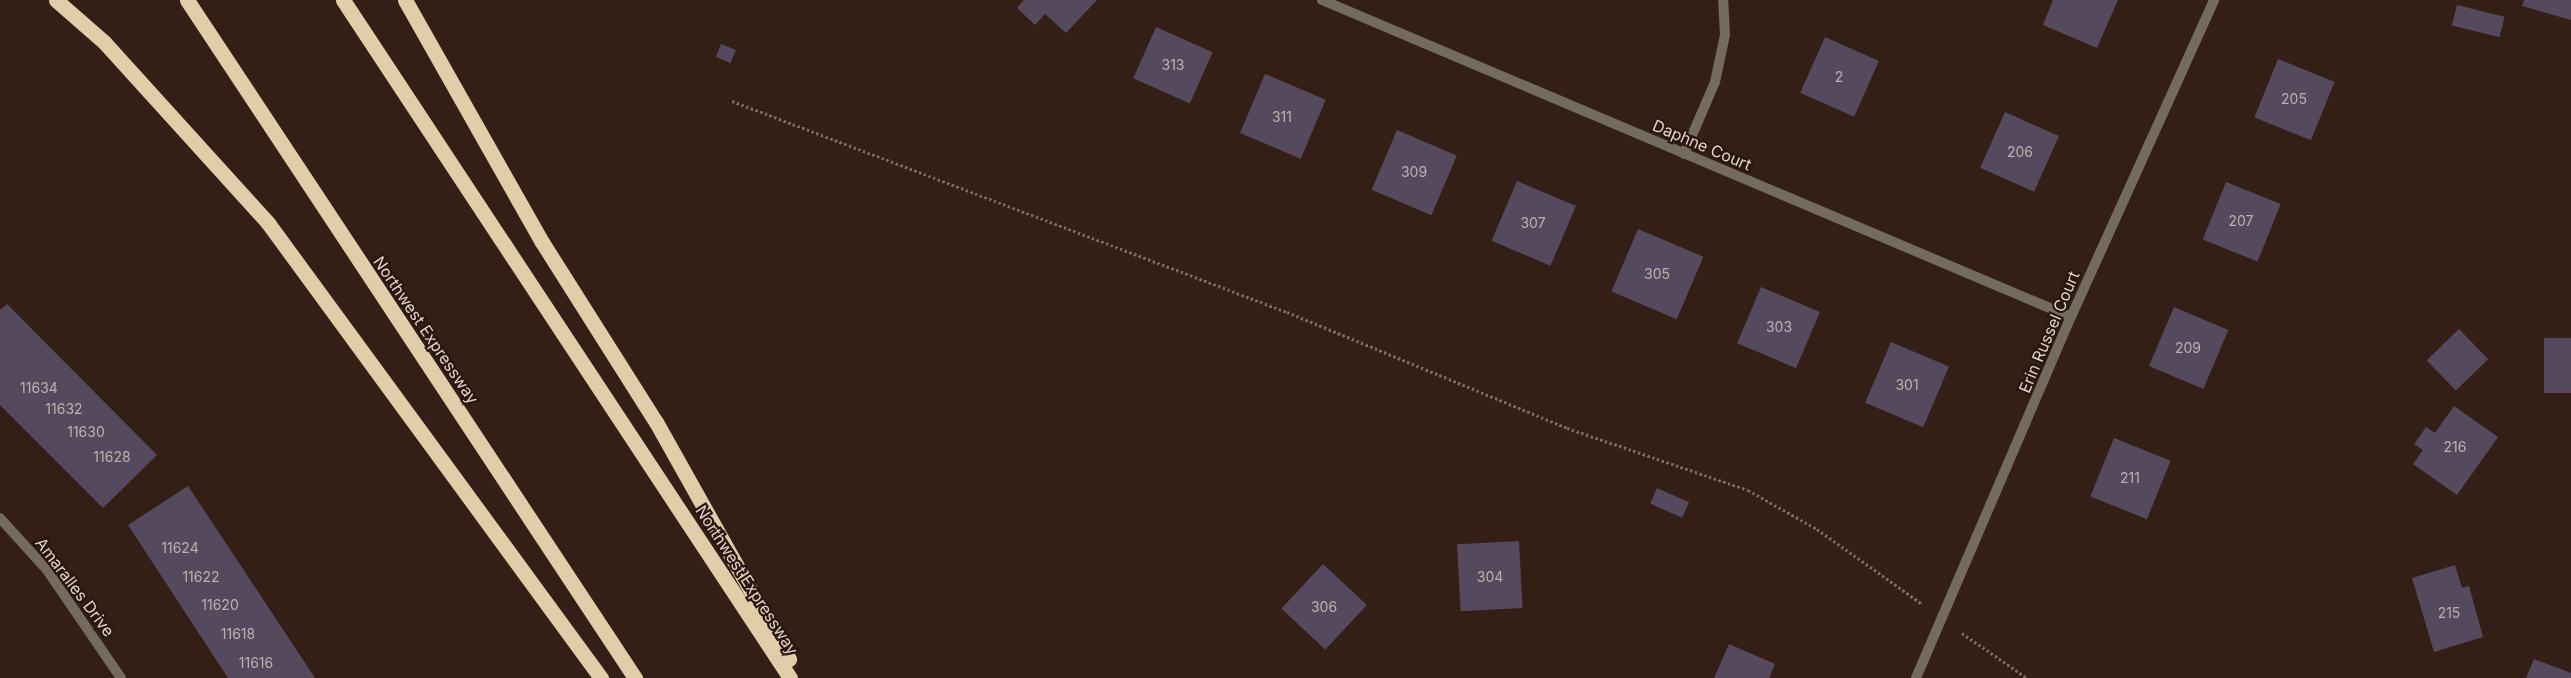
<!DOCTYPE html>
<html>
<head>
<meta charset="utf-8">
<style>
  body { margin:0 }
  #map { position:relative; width:2571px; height:678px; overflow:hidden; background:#341f17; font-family:Inter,sans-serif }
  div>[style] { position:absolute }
  .building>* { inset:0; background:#54495d; transform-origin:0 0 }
  .path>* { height:3px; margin-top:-1.5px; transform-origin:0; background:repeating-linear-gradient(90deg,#7c6a63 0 2.5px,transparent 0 5px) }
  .street>* { height:10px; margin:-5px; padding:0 5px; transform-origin:5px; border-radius:5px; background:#736b5c }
  .highway>* { height:15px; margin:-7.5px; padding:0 7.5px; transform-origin:7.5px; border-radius:7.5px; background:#e2cda9 }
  span { translate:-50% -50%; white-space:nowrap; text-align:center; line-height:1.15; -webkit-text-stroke:4.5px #29160e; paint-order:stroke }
  .number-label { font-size:14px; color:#bdb0b0 }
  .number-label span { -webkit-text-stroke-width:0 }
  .street-label { font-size:16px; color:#e0d2cc }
</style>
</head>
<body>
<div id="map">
  <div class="building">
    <i style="clip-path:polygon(1024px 0,1097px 0,1066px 33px,1045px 14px,1035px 25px,1017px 8px)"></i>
    <i style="clip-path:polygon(2053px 0,2118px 0,2097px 48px,2043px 25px)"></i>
    <i style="clip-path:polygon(2524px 0,2571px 0,2571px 20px,2522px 6px)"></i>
    <i style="left:2457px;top:5px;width:49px;height:21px;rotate:14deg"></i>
    <i style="left:1156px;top:27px;width:62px;height:56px;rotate:24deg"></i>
    <i style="left:1825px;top:37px;width:59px;height:61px;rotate:24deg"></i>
    <i style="left:721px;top:44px;width:16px;height:14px;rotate:22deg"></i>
    <i style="left:2278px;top:59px;width:61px;height:63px;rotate:22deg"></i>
    <i style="left:1265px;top:74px;width:66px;height:64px;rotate:23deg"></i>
    <i style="left:2005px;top:112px;width:59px;height:61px;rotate:24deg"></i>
    <i style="left:1397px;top:130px;width:65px;height:65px;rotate:23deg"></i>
    <i style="left:1517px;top:181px;width:64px;height:65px;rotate:23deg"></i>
    <i style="left:2226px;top:182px;width:59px;height:62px;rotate:22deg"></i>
    <i style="left:1638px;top:229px;width:71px;height:68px;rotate:23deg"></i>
    <i style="left:1761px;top:287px;width:64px;height:61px;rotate:23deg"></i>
    <i style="clip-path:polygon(7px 304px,157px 455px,103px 508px,0 405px,0 310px)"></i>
    <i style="left:2174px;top:307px;width:59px;height:64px;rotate:23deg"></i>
    <i style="left:2459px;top:329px;width:42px;height:45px;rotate:46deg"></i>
    <i style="left:2571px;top:338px;width:55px;height:27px;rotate:90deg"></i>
    <i style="left:1891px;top:342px;width:63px;height:66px;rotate:23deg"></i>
    <i style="clip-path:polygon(2454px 406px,2498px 437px,2457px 495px,2413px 464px,2423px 450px,2414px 444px,2426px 427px,2435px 433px)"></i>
    <i style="left:2114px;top:438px;width:61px;height:63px;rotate:22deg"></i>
    <i style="clip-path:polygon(188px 486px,315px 678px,228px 678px,128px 525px)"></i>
    <i style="left:1657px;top:488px;width:35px;height:17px;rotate:24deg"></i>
    <i style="left:1519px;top:541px;width:67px;height:62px;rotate:87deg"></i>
    <i style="left:1323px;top:564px;width:60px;height:61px;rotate:43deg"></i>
    <i style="clip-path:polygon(2455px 565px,2462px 588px,2469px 586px,2483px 637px,2434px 652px,2412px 578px)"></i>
    <i style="clip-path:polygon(1729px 644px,1775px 664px,1769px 678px,1714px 678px)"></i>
    <i style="clip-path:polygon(2534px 659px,2571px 673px,2571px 678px,2526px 678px)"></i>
  </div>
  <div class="path">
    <i style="left:732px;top:101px;width:594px;rotate:20.82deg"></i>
    <i style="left:1287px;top:312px;width:303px;rotate:22.5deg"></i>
    <i style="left:1567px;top:428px;width:191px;rotate:18.9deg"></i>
    <i style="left:1748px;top:490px;width:79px;rotate:29.5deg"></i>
    <i style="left:1817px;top:529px;width:129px;rotate:35.5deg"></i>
    <i style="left:1962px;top:633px;width:79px;rotate:34.7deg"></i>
  </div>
  <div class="street">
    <i style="left:1322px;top:0;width:813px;rotate:22.94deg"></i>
    <i style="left:1684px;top:154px;width:78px;rotate:-66.7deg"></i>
    <i style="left:1715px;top:82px;width:48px;rotate:-78deg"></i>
    <i style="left:1725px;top:35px;width:35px;rotate:-93deg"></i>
    <i style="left:0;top:518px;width:70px;rotate:47.9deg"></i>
    <i style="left:47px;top:570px;width:131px;rotate:55.6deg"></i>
    <i style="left:1916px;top:678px;width:393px;rotate:-66.8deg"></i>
    <i style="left:2071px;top:317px;width:348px;rotate:-65.7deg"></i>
  </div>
  <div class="highway">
    <i style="left:56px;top:0;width:64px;rotate:41.2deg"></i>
    <i style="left:104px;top:42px;width:244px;rotate:47.8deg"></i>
    <i style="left:268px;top:223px;width:564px;rotate:53.8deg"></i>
    <i style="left:187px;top:0;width:813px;rotate:56.54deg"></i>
    <i style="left:343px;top:0;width:812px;rotate:56.6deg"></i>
    <i style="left:405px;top:0;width:278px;rotate:60.5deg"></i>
    <i style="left:542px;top:242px;width:213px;rotate:57.7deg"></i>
    <i style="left:656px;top:422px;width:272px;rotate:60.7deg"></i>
  </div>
  <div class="number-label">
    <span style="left:1173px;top:65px">313</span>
    <span style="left:1839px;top:77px">2</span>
    <span style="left:2294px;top:99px">205</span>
    <span style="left:1282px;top:117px">311</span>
    <span style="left:2020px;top:152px">206</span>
    <span style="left:1414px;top:172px">309</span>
    <span style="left:2241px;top:221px">207</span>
    <span style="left:1533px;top:223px">307</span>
    <span style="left:1657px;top:274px">305</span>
    <span style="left:1779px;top:327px">303</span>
    <span style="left:2188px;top:348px">209</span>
    <span style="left:1907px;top:385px">301</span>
    <span style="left:39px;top:388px">11634</span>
    <span style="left:64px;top:409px">11632</span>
    <span style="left:86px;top:432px">11630</span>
    <span style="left:2455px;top:447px">216</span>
    <span style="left:112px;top:457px">11628</span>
    <span style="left:2130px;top:478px">211</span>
    <span style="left:180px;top:548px">11624</span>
    <span style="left:201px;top:577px">11622</span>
    <span style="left:1490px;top:577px">304</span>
    <span style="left:220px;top:605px">11620</span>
    <span style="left:1324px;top:607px">306</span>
    <span style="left:2449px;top:613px">215</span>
    <span style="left:238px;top:634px">11618</span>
    <span style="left:256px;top:663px">11616</span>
  </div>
  <div class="street-label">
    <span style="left:1702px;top:145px;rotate:23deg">Daphne Court</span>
    <span style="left:426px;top:330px;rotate:56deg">Northwest Expressway</span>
    <span style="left:2049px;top:332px;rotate:-67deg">Erin Russel Court</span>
    <span style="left:747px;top:580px;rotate:57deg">Northwest Expressway</span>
    <span style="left:75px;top:587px;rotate:53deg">Amaralles Drive</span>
  </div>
</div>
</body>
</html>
